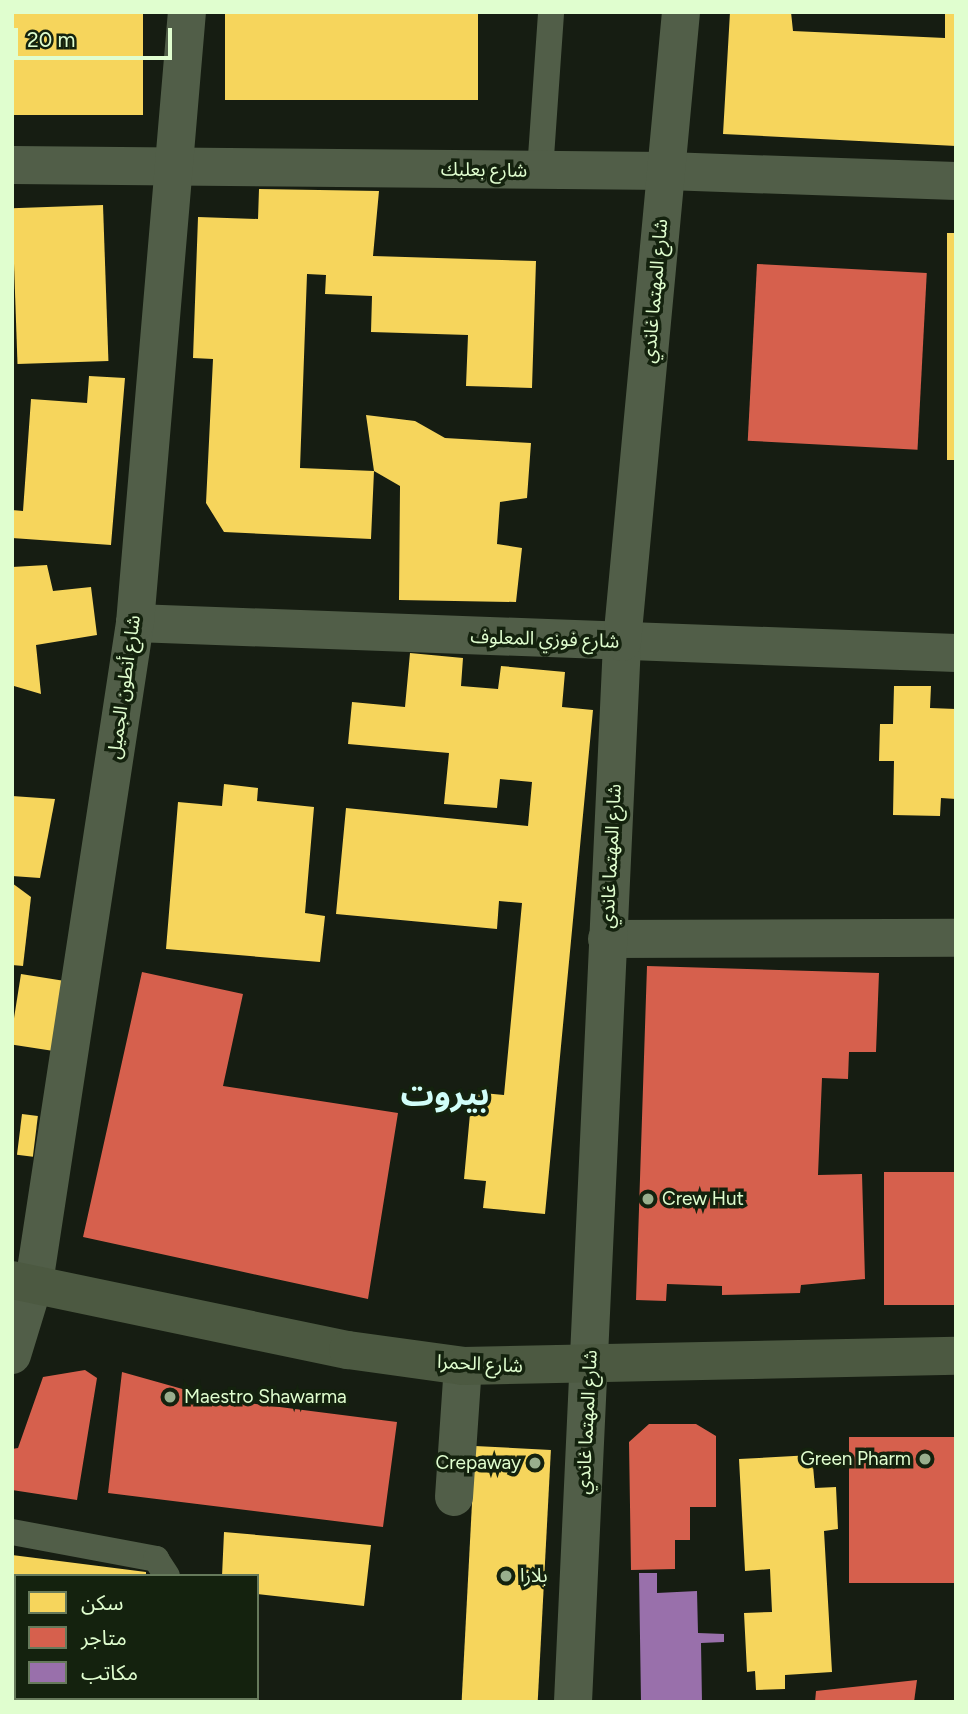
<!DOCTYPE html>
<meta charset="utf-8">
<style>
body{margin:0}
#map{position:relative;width:968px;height:1714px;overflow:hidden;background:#161d12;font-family:Figtree,"Noto Sans Arabic",sans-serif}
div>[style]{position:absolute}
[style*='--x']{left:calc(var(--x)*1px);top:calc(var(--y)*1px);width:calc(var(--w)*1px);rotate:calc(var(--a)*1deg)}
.homes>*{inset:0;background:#f6d55c;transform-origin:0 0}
.shops>*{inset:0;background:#d6604d;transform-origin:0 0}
.offices>*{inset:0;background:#9970ab}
.service>*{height:26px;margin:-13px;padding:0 13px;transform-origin:13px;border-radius:13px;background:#515e48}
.pedestrian>*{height:38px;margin:-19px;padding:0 19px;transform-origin:19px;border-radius:19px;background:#515e48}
.minor>*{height:38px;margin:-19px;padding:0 19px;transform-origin:19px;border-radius:19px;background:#515e48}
.secondary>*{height:38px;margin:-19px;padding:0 19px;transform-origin:19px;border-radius:19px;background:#4c5941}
.dots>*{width:19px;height:19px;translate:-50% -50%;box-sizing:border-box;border:4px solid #14220e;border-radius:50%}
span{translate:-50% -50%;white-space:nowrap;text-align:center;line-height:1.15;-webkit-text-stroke:7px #14220e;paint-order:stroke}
.street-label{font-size:19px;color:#e0fecf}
.poi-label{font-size:19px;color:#e0fecf}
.left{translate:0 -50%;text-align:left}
.right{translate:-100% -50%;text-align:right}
.town-label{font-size:33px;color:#d1fef9;font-weight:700}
.frame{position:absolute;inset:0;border:14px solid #e0fecf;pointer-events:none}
.legend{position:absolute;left:14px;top:1574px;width:245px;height:126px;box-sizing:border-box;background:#14220e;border:2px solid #667a5b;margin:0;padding:9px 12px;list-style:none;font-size:21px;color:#e0fecf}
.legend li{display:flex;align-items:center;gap:14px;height:35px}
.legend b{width:35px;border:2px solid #667a5b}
.scale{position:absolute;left:14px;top:28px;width:158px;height:32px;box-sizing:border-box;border:4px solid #e0fecf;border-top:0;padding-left:9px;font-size:21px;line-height:24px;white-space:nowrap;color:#e0fecf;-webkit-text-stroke:5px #14220e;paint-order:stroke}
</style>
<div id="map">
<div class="homes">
<div style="left:12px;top:12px;width:131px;height:103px"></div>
<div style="left:225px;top:12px;width:253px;height:88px"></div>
<div style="clip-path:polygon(730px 12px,791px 12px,793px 31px,945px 38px,945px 12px,956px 12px,956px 146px,723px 134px)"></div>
<div style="clip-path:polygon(259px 189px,379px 191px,373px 256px,536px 261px,532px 388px,466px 386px,468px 335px,371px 332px,372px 296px,325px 294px,326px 275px,307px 274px,300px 468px,374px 471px,371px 539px,224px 532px,206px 503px,213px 359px,193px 358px,198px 217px,258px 219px)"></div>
<div style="left:103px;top:205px;width:156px;height:91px;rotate:88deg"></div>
<div style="left:947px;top:233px;width:9px;height:227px"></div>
<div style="clip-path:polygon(89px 376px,125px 378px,111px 545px,12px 538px,12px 510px,23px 511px,31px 399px,87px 403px)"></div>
<div style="clip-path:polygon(366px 415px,415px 421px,445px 438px,531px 443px,527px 498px,500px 502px,497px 544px,522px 548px,516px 602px,399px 600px,400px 486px,374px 471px)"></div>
<div style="clip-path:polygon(47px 565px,53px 591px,91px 587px,97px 635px,36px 645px,41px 694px,14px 686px,12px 567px)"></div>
<div style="clip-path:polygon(410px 653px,463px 658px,461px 686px,498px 689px,501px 666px,565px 672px,562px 707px,593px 710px,545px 1214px,483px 1208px,486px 1181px,464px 1179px,472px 1092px,504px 1095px,522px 903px,499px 901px,497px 929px,336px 914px,346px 808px,528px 826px,532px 782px,500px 779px,497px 808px,444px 804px,449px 753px,348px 744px,352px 702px,405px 707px)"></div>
<div style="clip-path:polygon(894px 686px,931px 686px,930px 708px,956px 709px,956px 799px,941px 798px,940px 816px,893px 815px,894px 761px,879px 761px,880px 724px,893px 724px)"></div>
<div style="clip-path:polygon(224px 784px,258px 788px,257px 801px,314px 807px,305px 913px,325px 916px,320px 962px,166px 949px,178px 802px,222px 806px)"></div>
<div style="clip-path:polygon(12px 796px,55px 799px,40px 878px,12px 876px)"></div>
<div style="clip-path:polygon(12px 883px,31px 897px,23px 966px,12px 965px)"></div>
<div style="left:21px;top:974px;width:46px;height:71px;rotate:9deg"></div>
<div style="left:22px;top:1114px;width:16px;height:41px;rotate:7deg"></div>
<div style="left:475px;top:1446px;width:76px;height:256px;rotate:3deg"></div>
<div style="clip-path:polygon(812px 1455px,815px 1488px,836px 1487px,838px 1529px,824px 1531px,832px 1672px,785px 1675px,785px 1689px,756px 1690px,755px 1671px,747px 1672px,744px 1613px,772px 1612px,770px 1569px,745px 1571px,739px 1459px)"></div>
<div style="clip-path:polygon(224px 1532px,371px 1545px,364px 1606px,257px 1594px,257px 1576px,222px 1576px)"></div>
<div style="clip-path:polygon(12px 1555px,146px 1572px,146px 1576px,16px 1576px,12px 1640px)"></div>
<div style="left:227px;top:1698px;width:4px;height:65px;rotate:90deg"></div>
</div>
<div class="shops">
<div style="left:757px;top:264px;width:170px;height:177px;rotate:3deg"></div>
<div style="clip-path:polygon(647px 966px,879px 973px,876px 1052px,849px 1052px,848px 1079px,822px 1078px,818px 1175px,862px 1174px,865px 1279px,801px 1285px,800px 1293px,722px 1295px,722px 1286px,667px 1284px,666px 1301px,636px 1300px)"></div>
<div style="clip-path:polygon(142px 972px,243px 994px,223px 1086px,398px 1113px,368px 1299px,83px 1237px)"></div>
<div style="left:956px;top:1172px;width:133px;height:72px;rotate:90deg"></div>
<div style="clip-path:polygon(85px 1370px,97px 1378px,77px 1500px,12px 1490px,12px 1449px,18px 1448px,43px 1377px)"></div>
<div style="clip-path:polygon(122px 1372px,218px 1399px,397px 1422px,383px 1527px,108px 1493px)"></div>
<div style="clip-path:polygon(649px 1424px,696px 1424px,716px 1436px,716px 1507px,690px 1507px,690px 1540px,675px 1540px,675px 1569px,631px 1570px,629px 1442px)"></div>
<div style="left:956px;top:1437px;width:146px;height:107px;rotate:90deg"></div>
<div style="clip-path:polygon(917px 1680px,914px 1702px,815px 1702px,816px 1691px)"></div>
</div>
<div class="offices">
<div style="clip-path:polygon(639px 1573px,657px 1573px,657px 1593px,697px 1591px,698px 1633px,724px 1634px,724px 1642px,701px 1643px,702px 1702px,641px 1702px)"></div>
</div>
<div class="service">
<div style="--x:540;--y:171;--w:159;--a:-86"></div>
<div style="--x:12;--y:1532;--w:147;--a:10.6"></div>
<div style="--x:156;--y:1559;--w:20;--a:57"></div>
</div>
<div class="pedestrian">
<div style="--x:607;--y:939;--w:349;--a:-0.2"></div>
<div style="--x:454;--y:1497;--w:131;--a:-86.1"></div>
</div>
<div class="minor">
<div style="--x:12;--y:165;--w:655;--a:0.52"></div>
<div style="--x:667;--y:171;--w:289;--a:2"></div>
<div style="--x:135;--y:623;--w:822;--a:2.09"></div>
<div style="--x:12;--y:1355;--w:75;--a:-73"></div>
<div style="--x:34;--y:1283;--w:668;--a:-81.3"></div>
<div style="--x:135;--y:623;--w:613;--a:-85.14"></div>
<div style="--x:573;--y:1702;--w:1061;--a:-87.35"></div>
<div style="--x:622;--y:642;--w:633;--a:-84.65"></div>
</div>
<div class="secondary">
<div style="--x:12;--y:1280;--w:343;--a:11.8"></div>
<div style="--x:348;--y:1350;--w:116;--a:7.9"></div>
<div style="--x:463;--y:1366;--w:493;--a:-1.2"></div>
</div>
<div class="dots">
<div style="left:648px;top:1199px;background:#99af8d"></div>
<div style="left:170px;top:1397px;background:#99af8d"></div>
<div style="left:925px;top:1459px;background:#99af8d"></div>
<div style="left:535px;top:1463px;background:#99af8d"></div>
<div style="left:506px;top:1576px;background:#99af8d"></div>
</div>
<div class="street-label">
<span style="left:484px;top:170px;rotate:1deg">شارع بعلبك</span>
<span style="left:655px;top:291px;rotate:-85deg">شارع المهتما غاندي</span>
<span style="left:545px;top:639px;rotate:2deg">شارع فوزي المعلوف</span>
<span style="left:124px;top:687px;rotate:-82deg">شارع أنطون الجميل</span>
<span style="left:611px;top:856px;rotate:-87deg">شارع المهتما غاندي</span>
<span style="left:480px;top:1364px;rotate:3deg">شارع الحمرا</span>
<span style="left:587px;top:1422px;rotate:-87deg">شارع المهتما غاندي</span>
</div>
<div class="poi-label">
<span class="left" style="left:662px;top:1199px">Crew Hut</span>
<span class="left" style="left:184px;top:1397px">Maestro Shawarma</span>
<span class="right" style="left:911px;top:1459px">Green Pharm</span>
<span class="right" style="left:521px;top:1463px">Crepaway</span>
<span class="left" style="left:520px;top:1576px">بلازا</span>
</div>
<div class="town-label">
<span style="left:445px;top:1094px">بيروت</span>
</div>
<div class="frame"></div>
<ul class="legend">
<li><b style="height:19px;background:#f6d55c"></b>سكن</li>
<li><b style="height:19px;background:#d6604d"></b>متاجر</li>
<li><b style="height:19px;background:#9970ab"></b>مكاتب</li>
</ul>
<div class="scale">20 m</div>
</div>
